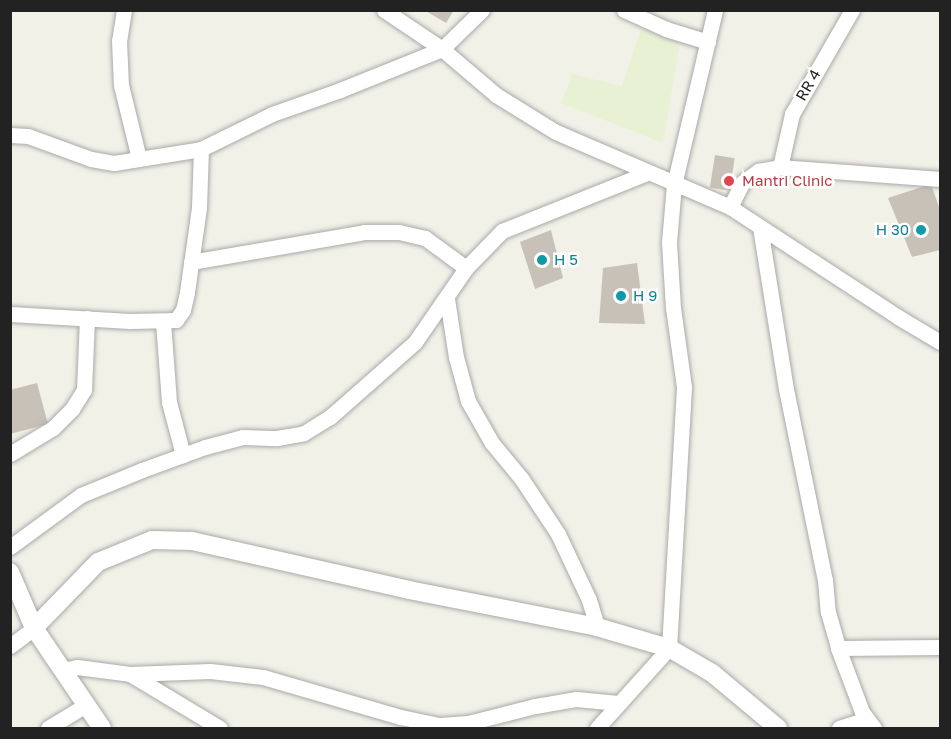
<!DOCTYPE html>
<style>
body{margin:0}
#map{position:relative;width:951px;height:739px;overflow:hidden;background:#f2f1e8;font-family:"Golos Text",sans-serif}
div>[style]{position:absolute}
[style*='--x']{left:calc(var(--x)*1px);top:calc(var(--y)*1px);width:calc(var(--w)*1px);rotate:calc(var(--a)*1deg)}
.farmland>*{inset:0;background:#e9f1d4}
.building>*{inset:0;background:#c8c1b7;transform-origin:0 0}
.roads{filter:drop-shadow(0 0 2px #a9a9a9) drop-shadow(0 0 2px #a9a9a9)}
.minor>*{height:15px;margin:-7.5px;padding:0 7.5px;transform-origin:7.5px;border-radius:7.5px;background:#fff}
.tertiary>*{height:18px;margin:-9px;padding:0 9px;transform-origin:9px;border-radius:9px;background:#fff}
.dots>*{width:16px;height:16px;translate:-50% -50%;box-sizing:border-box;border:3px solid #fff;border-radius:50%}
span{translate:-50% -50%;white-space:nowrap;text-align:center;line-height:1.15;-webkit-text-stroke:5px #fff;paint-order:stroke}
.street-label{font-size:15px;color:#222}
.health-label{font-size:15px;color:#be3a42}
.left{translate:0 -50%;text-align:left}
.culture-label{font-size:15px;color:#0d838f}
.right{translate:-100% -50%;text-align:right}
.frame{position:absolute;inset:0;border:12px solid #222;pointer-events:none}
</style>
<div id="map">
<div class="farmland">
<div style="clip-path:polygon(641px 29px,680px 42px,663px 143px,561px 103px,572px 74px,622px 86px)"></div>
</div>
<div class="building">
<div style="clip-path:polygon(424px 10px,454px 10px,446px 23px)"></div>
<div style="left:715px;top:155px;width:20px;height:33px;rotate:9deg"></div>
<div style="clip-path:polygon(931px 184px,940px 210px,940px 250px,912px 257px,888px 198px)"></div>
<div style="clip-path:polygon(551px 230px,563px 278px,535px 289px,520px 242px)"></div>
<div style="clip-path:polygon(637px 263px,645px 324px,599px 323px,603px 268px)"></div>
<div style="clip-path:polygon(37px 383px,48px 424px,10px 434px,10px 390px)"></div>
</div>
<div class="roads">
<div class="minor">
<div style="--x:124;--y:10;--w:30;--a:99"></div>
<div style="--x:119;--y:40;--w:45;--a:87.5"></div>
<div style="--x:121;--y:85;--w:76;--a:76.3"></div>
<div style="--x:384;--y:10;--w:70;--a:33.9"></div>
<div style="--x:442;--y:49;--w:71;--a:40.4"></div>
<div style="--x:496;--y:95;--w:70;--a:31.7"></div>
<div style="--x:556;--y:132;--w:189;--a:23.3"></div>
<div style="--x:730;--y:207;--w:201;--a:33.2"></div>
<div style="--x:898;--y:317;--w:49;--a:30.8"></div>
<div style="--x:624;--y:10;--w:46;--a:24.3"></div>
<div style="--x:666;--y:29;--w:44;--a:17.2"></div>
<div style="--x:10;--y:135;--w:18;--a:3"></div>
<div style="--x:28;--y:136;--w:67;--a:20.1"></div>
<div style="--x:91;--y:159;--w:23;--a:10"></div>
<div style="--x:114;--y:163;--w:88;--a:-9.1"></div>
<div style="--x:201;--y:149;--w:79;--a:-26.2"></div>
<div style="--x:272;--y:114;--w:72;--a:-19.4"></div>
<div style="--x:340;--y:90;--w:110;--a:-21.9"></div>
<div style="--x:442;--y:49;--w:56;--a:-44.3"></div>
<div style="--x:780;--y:167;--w:54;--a:-77.2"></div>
<div style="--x:792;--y:114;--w:120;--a:-60"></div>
<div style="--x:730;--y:207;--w:28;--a:-63"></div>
<div style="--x:743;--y:182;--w:19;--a:-36"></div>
<div style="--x:758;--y:171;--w:22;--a:-10"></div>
<div style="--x:780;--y:167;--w:160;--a:4.3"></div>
<div style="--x:760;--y:227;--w:164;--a:80.9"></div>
<div style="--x:786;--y:389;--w:195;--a:78.5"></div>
<div style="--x:825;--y:580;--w:32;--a:85"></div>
<div style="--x:828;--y:612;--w:37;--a:74"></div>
<div style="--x:838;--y:648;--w:68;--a:69.4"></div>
<div style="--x:862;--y:712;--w:20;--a:53"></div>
<div style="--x:191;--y:262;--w:176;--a:-9.8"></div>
<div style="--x:364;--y:232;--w:35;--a:0"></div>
<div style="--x:399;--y:232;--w:27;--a:13"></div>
<div style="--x:425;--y:238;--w:51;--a:36.2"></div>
<div style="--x:447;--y:299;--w:59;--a:81.2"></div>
<div style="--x:456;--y:357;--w:46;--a:74.7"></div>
<div style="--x:468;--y:401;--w:48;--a:60.3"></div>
<div style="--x:492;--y:443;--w:45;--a:50.4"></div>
<div style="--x:521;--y:478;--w:67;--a:56.5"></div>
<div style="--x:558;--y:534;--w:73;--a:64.8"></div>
<div style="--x:589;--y:600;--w:28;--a:73"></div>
<div style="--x:10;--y:314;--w:120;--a:3.3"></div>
<div style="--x:130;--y:321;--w:46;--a:-1.2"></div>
<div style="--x:176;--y:320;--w:12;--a:-55"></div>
<div style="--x:183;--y:310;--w:18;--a:-77"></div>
<div style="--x:187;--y:292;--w:85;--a:-81.9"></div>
<div style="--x:199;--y:208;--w:59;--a:-88.1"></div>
<div style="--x:163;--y:322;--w:80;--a:85.7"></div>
<div style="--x:169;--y:402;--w:55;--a:75.2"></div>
<div style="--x:10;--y:454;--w:50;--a:-31.2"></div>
<div style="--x:53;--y:428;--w:27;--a:-45"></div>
<div style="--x:72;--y:409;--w:22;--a:-58"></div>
<div style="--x:84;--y:390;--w:72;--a:-87.6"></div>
<div style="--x:10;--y:547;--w:88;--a:-36.2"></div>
<div style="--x:81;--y:495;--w:66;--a:-22.3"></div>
<div style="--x:142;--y:470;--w:67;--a:-20.1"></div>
<div style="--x:205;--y:447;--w:39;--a:-15"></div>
<div style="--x:243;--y:437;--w:34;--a:2"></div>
<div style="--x:277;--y:438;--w:27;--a:-10"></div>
<div style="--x:304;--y:433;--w:31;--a:-32"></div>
<div style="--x:330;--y:417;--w:113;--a:-41.4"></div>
<div style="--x:415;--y:342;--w:90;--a:-55.4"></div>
<div style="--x:466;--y:268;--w:52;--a:-45.8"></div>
<div style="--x:502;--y:231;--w:156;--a:-21.8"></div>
<div style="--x:10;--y:646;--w:30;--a:-37"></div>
<div style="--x:838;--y:648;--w:102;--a:-0.6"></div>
<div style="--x:62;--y:670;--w:15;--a:-11"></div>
<div style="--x:77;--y:667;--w:53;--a:7.5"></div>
<div style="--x:130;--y:674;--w:105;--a:31"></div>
<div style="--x:130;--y:674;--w:80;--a:-2.1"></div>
<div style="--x:210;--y:671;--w:53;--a:6.5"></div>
<div style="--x:263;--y:677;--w:144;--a:16.2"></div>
<div style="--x:401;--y:717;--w:40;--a:12"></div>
<div style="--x:440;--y:725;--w:28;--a:-4"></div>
<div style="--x:468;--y:723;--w:69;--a:-14.2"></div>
<div style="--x:535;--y:706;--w:42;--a:-9.7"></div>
<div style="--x:576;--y:699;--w:42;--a:5.4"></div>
<div style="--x:48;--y:728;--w:44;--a:-31.2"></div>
<div style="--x:597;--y:728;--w:108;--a:-48"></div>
<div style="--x:669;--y:648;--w:261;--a:-86.7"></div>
<div style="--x:684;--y:387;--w:80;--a:-97.9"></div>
<div style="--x:673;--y:308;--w:66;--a:-93.5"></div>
<div style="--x:669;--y:242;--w:57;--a:-85"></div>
<div style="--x:674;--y:185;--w:180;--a:-76.8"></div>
<div style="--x:839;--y:728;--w:29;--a:-18"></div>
</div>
<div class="tertiary">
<div style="--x:10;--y:572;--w:61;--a:66.8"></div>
<div style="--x:34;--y:628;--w:121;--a:55.8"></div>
<div style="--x:34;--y:628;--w:92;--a:-45.9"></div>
<div style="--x:98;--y:562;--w:58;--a:-22.2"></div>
<div style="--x:152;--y:540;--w:40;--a:1.4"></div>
<div style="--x:192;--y:541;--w:222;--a:12.7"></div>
<div style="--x:409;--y:590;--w:192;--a:11.1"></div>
<div style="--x:597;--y:627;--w:75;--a:16.3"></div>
<div style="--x:669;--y:648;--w:50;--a:30.2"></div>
<div style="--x:712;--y:673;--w:86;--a:39.8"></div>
</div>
</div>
<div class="dots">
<div style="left:729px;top:181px;background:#e0444e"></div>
<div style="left:921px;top:230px;background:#0f9aa8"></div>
<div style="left:542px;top:260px;background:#0f9aa8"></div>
<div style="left:621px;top:296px;background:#0f9aa8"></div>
</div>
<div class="street-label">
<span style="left:808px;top:85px;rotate:-60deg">RR 4</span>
</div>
<div class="health-label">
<span class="left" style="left:742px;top:181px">Mantri Clinic</span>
</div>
<div class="culture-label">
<span class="right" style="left:909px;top:230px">H 30</span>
<span class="left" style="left:554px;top:260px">H 5</span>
<span class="left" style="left:633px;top:296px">H 9</span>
</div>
<div class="frame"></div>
</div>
